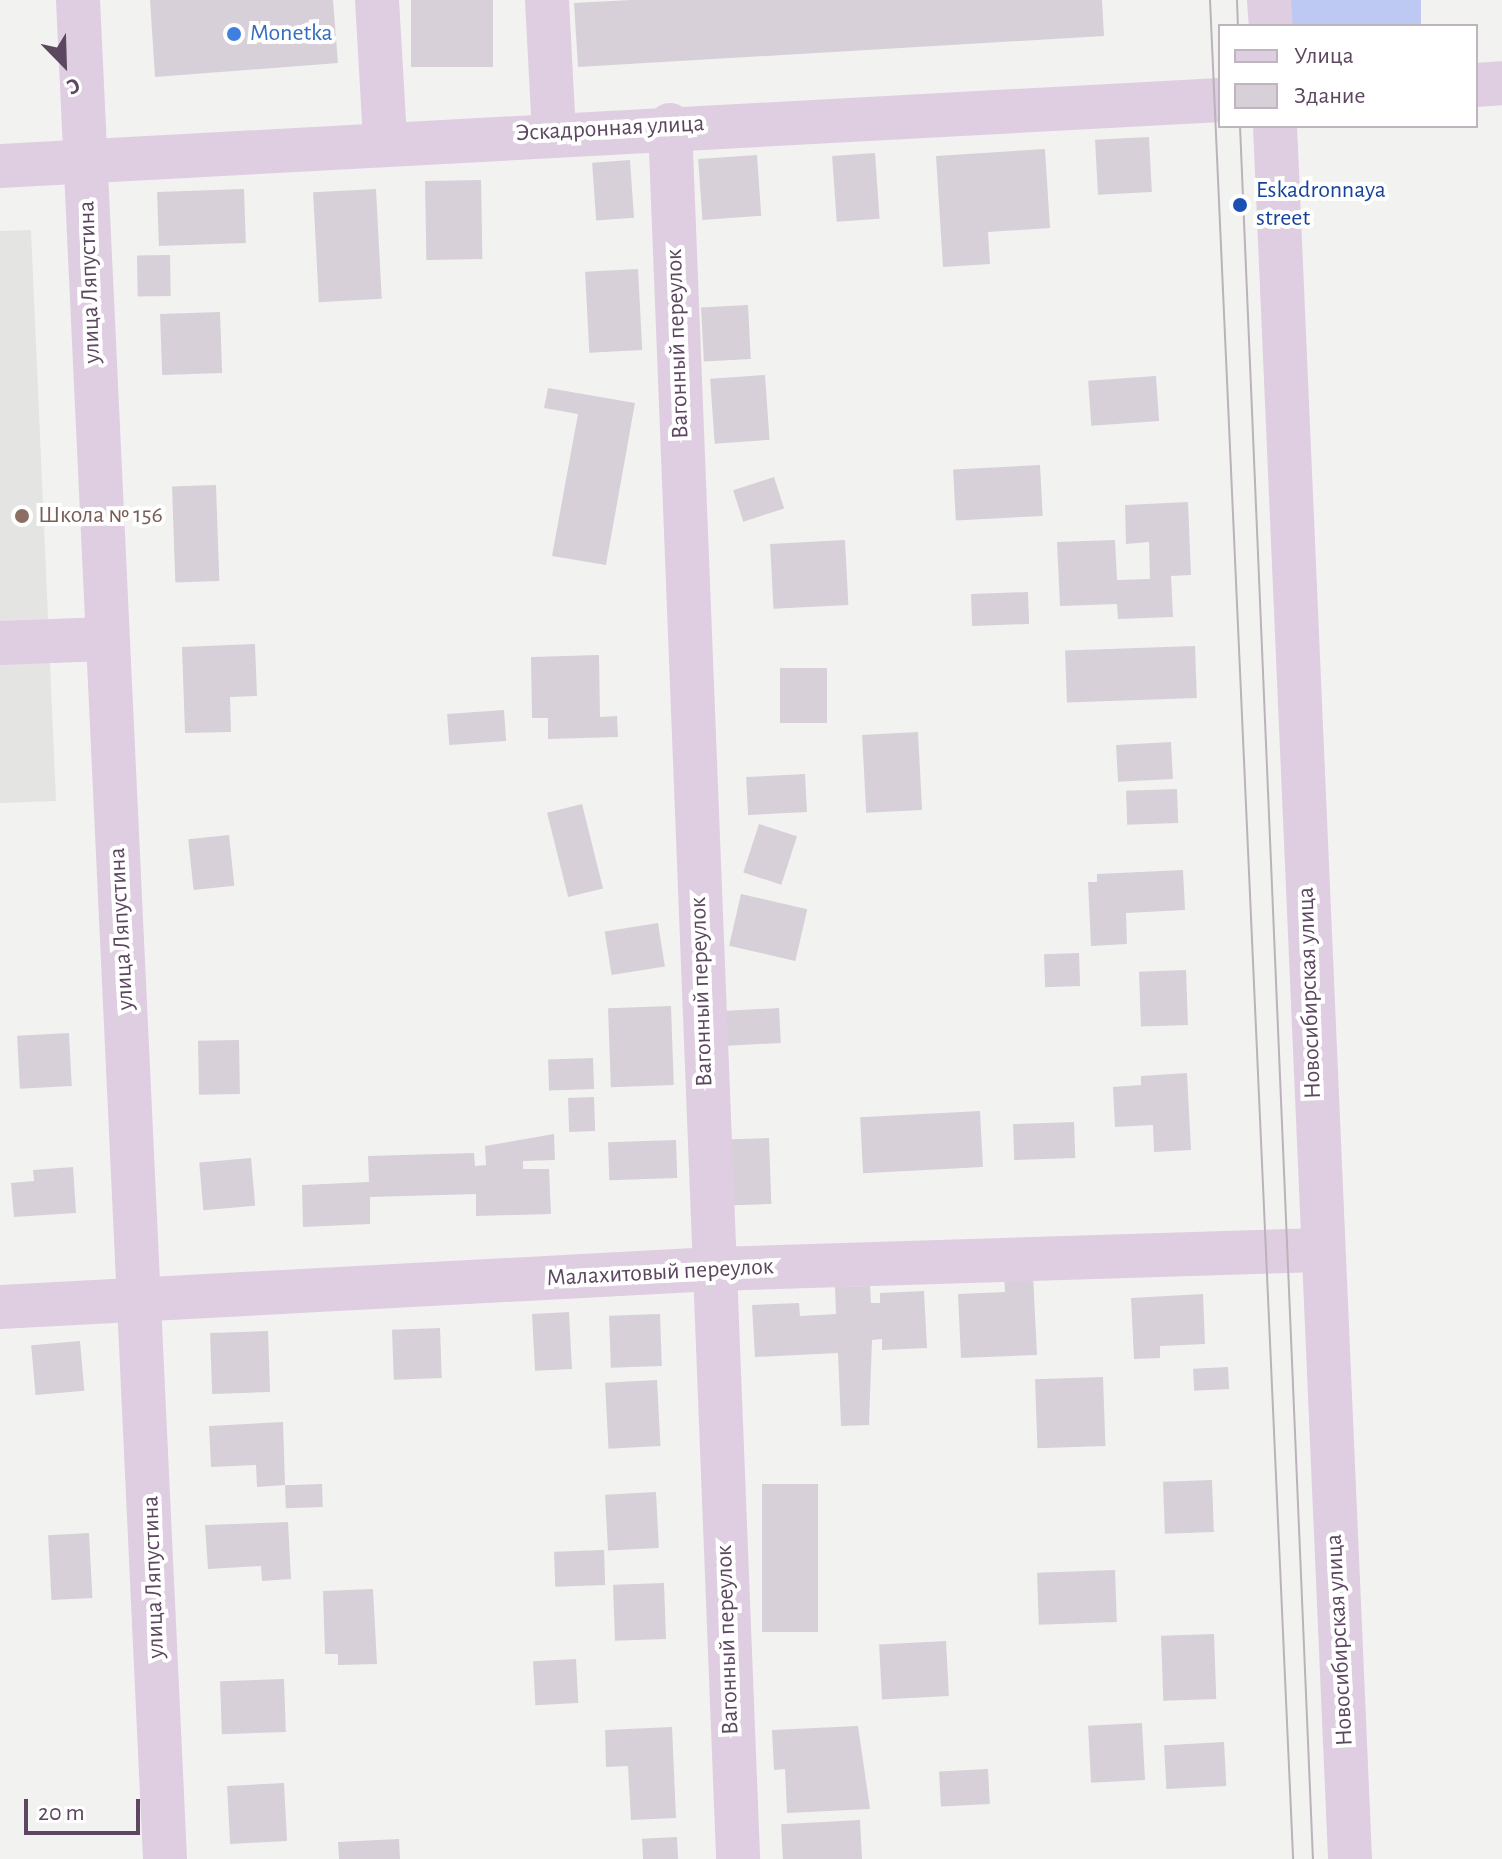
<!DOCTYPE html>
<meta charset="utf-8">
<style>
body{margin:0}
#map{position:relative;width:1502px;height:1859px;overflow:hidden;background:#f2f3f0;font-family:"Alegreya Sans",sans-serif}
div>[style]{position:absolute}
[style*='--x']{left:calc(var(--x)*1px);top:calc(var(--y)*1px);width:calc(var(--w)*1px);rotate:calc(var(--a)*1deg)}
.education>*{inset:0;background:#e4e4e2}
.green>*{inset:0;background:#bdc8f3;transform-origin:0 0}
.building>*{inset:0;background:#d7d0d8;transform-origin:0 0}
.minor>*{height:44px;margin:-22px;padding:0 22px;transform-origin:22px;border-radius:22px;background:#dfcee1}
.tram>*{height:2px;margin:-1px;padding:0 1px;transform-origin:1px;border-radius:1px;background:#bbb2bb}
.dots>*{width:22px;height:22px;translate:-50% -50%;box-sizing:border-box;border:4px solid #fff;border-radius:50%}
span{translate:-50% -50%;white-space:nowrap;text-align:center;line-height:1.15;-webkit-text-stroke:8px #fff;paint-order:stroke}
.shop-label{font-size:24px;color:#366cbe}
.left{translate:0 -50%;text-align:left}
.street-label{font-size:24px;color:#5d4760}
.transit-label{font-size:24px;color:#164399}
.education-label{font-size:24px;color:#785e54}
.legend{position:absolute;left:1218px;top:24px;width:260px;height:104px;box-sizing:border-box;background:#fff;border:2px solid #beb5bf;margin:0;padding:10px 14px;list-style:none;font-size:24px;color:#5d4760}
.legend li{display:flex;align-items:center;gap:16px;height:40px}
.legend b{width:40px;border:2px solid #beb5bf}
.north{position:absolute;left:24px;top:24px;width:80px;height:80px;-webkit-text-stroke:6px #fff;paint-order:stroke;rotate:157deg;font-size:22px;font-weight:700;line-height:32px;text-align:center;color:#5d4760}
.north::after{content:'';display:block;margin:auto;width:28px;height:36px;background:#5d4760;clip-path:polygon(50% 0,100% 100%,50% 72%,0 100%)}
.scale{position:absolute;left:24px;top:1799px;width:116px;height:36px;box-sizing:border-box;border:4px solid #5d4760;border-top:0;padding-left:10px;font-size:24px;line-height:28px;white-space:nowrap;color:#5d4760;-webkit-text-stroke:6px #fff;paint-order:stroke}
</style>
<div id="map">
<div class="education">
<div style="clip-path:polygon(31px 230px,56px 801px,0 803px,0 231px)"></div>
</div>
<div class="green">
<div style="left:1290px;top:0;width:131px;height:26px"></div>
</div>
<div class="building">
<div style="clip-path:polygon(150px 0,333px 0,338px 63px,155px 77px)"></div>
<div style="left:411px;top:0;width:82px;height:67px"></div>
<div style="clip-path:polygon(631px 0,1102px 0,1104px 36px,578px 67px,574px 3px)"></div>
<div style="left:1149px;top:137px;width:55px;height:54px;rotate:87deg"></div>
<div style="clip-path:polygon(1045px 149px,1050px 228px,988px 232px,990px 264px,943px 267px,936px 156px)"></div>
<div style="left:875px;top:153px;width:66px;height:43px;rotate:86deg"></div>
<div style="left:757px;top:155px;width:61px;height:59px;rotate:86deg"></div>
<div style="left:630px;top:160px;width:58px;height:38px;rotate:86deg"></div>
<div style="left:481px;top:180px;width:79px;height:56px;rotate:89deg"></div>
<div style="left:244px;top:189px;width:54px;height:87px;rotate:88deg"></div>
<div style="left:376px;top:189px;width:110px;height:63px;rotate:87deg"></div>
<div style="left:170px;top:255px;width:41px;height:33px;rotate:89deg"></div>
<div style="left:638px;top:269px;width:81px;height:53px;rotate:87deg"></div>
<div style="left:748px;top:305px;width:54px;height:47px;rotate:87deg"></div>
<div style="left:220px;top:312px;width:61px;height:60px;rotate:88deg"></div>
<div style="left:765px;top:375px;width:65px;height:55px;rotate:86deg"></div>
<div style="left:1156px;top:376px;width:45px;height:68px;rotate:86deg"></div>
<div style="clip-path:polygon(548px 388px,635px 403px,606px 565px,552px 556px,578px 414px,544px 408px)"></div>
<div style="left:1040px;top:465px;width:51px;height:87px;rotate:87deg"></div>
<div style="left:774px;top:477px;width:33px;height:43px;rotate:72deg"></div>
<div style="left:216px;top:485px;width:96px;height:44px;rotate:88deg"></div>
<div style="clip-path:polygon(1188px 502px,1191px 575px,1171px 576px,1173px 617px,1118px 619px,1117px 604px,1060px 606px,1057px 542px,1115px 540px,1117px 580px,1150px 579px,1149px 542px,1126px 544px,1125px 505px)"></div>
<div style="left:845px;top:540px;width:65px;height:75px;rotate:87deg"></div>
<div style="left:1028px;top:592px;width:32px;height:57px;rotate:88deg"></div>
<div style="clip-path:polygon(255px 644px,257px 696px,230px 697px,231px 732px,185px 733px,182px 647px)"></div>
<div style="left:1195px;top:646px;width:52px;height:130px;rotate:88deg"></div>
<div style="clip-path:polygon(599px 655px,600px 717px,617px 716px,618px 737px,548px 739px,548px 718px,532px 718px,531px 657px)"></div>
<div style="left:780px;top:668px;width:47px;height:55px"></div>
<div style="left:504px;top:710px;width:31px;height:57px;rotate:86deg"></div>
<div style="left:918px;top:732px;width:78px;height:56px;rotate:87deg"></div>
<div style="left:1171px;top:742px;width:37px;height:55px;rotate:87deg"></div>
<div style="left:805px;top:774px;width:38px;height:59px;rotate:87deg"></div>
<div style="left:1177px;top:789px;width:34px;height:51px;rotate:88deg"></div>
<div style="left:582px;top:804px;width:87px;height:36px;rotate:76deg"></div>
<div style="left:759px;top:824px;width:40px;height:51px;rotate:18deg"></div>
<div style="left:229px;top:835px;width:51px;height:41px;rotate:84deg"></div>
<div style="clip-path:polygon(1183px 870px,1185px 910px,1126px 913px,1127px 944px,1091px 946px,1088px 882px,1097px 882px,1097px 874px)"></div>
<div style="left:741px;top:894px;width:68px;height:53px;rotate:13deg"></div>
<div style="left:658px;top:923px;width:44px;height:54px;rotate:81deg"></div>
<div style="left:1079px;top:953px;width:33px;height:35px;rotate:88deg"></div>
<div style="left:1186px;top:970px;width:55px;height:47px;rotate:88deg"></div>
<div style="left:671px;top:1006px;width:79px;height:63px;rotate:88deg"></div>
<div style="left:779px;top:1008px;width:35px;height:57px;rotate:87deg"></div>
<div style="left:69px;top:1033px;width:53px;height:52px;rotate:87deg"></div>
<div style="left:239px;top:1040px;width:54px;height:41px;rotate:89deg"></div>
<div style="left:593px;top:1058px;width:31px;height:45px;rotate:88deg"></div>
<div style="clip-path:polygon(1187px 1073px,1191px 1150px,1154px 1152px,1153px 1125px,1115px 1127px,1113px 1087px,1141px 1085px,1141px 1076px)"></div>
<div style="left:594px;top:1097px;width:34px;height:26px;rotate:88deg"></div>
<div style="left:980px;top:1111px;width:56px;height:120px;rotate:87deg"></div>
<div style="left:1074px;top:1122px;width:36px;height:61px;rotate:88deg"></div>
<div style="clip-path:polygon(554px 1134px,555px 1160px,523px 1161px,523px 1169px,549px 1169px,551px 1214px,476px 1216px,476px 1194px,370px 1197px,370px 1224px,303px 1227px,302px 1185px,369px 1182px,368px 1156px,474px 1153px,475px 1166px,486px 1165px,485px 1146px)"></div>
<div style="left:769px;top:1138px;width:66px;height:43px;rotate:88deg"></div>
<div style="left:676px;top:1140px;width:38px;height:68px;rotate:88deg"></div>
<div style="left:251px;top:1158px;width:48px;height:52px;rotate:85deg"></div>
<div style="clip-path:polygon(73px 1167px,76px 1213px,14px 1217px,11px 1183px,34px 1181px,33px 1170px)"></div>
<div style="clip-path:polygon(1033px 1275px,1037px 1355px,961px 1358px,958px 1294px,1005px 1292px,1004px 1276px)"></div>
<div style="clip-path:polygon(870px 1286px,871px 1303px,880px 1303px,880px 1293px,924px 1291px,927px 1348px,882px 1350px,882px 1339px,872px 1340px,869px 1425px,841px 1426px,838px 1353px,755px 1357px,752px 1305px,799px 1303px,800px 1316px,836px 1314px,835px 1287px)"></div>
<div style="clip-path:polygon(1203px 1294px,1205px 1344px,1160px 1346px,1160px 1358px,1134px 1359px,1131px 1298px)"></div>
<div style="left:569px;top:1312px;width:57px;height:37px;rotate:87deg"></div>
<div style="left:660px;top:1314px;width:52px;height:51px;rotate:88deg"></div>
<div style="left:440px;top:1328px;width:50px;height:48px;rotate:88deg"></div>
<div style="left:268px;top:1331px;width:61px;height:58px;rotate:88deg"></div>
<div style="left:80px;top:1341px;width:50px;height:49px;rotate:85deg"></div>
<div style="left:1228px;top:1367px;width:22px;height:35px;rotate:87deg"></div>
<div style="left:1103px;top:1377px;width:69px;height:68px;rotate:88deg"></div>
<div style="left:657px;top:1380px;width:66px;height:52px;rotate:87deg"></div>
<div style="clip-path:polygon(283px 1422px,285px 1485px,257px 1487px,256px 1465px,211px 1467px,209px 1426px)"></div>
<div style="left:1212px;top:1480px;width:52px;height:49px;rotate:88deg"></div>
<div style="left:322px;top:1484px;width:23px;height:37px;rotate:88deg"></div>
<div style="left:818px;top:1484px;width:148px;height:56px;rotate:90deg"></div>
<div style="left:656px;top:1492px;width:56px;height:51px;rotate:87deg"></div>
<div style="clip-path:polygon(288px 1522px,291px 1579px,262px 1581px,261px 1566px,208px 1569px,205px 1525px)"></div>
<div style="left:89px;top:1533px;width:65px;height:41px;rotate:87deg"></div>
<div style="left:604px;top:1550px;width:35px;height:50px;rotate:88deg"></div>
<div style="left:1115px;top:1570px;width:52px;height:78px;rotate:88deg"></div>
<div style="left:664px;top:1583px;width:56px;height:51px;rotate:88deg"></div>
<div style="clip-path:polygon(373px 1589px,377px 1664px,338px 1665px,338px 1654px,325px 1654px,323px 1591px)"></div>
<div style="left:1214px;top:1634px;width:65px;height:53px;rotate:88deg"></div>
<div style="left:946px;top:1641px;width:55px;height:67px;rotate:87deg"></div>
<div style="left:576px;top:1659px;width:44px;height:43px;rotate:87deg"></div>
<div style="left:284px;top:1679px;width:53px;height:64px;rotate:88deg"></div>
<div style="left:1142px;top:1723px;width:57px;height:54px;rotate:87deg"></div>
<div style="clip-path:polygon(858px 1726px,870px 1809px,787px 1813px,785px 1769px,774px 1770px,772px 1730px)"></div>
<div style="clip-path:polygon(672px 1727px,676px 1818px,631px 1820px,628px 1766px,606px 1767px,605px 1730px)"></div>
<div style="left:1224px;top:1742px;width:44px;height:60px;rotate:87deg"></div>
<div style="left:988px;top:1769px;width:35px;height:49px;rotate:87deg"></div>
<div style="left:284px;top:1783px;width:58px;height:57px;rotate:87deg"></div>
<div style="left:860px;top:1820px;width:39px;height:79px;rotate:87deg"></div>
<div style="left:677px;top:1837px;width:22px;height:35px;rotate:87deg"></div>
<div style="clip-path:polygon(399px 1839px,400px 1859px,339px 1859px,338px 1842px)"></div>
</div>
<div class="minor">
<div style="--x:78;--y:0;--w:1861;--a:87.32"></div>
<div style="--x:377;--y:0;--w:140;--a:86.7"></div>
<div style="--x:547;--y:0;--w:132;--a:87"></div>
<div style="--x:1269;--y:0;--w:26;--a:86"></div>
<div style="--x:1476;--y:85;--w:26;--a:-4"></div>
<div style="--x:670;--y:125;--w:1735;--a:87.75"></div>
<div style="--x:1275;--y:126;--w:1735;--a:87.52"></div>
<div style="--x:0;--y:166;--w:1222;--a:-3.1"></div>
<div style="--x:0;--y:643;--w:105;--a:-2.2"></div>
<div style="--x:0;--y:1307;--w:714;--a:-3.05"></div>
<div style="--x:713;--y:1269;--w:608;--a:-1.79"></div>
</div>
<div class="tram">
<div style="--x:1210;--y:0;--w:1861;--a:87.44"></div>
<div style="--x:1237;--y:0;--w:26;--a:88"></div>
<div style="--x:1240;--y:126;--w:1735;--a:87.59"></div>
</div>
<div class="dots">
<div style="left:234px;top:34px;background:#3f7fe0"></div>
<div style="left:1240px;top:205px;background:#1a4fb4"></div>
<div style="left:22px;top:516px;background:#8d6e63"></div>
</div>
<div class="shop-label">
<span class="left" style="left:250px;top:34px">Monetka</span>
</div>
<div class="street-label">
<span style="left:610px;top:129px;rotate:-3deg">Эскадронная улица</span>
<span style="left:90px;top:282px;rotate:-92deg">улица Ляпустина</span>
<span style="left:678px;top:344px;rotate:-92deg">Вагонный переулок</span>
<span style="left:122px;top:929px;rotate:-93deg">улица Ляпустина</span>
<span style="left:702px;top:992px;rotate:-92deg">Вагонный переулок</span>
<span style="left:1310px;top:993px;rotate:-92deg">Новосибирская улица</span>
<span style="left:660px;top:1273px;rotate:-3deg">Малахитовый переулок</span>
<span style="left:154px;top:1577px;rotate:-92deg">улица Ляпустина</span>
<span style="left:728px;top:1640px;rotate:-92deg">Вагонный переулок</span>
<span style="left:1340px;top:1640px;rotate:-93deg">Новосибирская улица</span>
</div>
<div class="transit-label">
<span class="left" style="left:1256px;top:205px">Eskadronnaya<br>street</span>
</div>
<div class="education-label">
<span class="left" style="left:38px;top:516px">Школа № 156</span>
</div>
<ul class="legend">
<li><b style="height:10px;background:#dfcee1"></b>Улица</li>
<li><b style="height:22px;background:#d7d0d8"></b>Здание</li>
</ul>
<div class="north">С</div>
<div class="scale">20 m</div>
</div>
